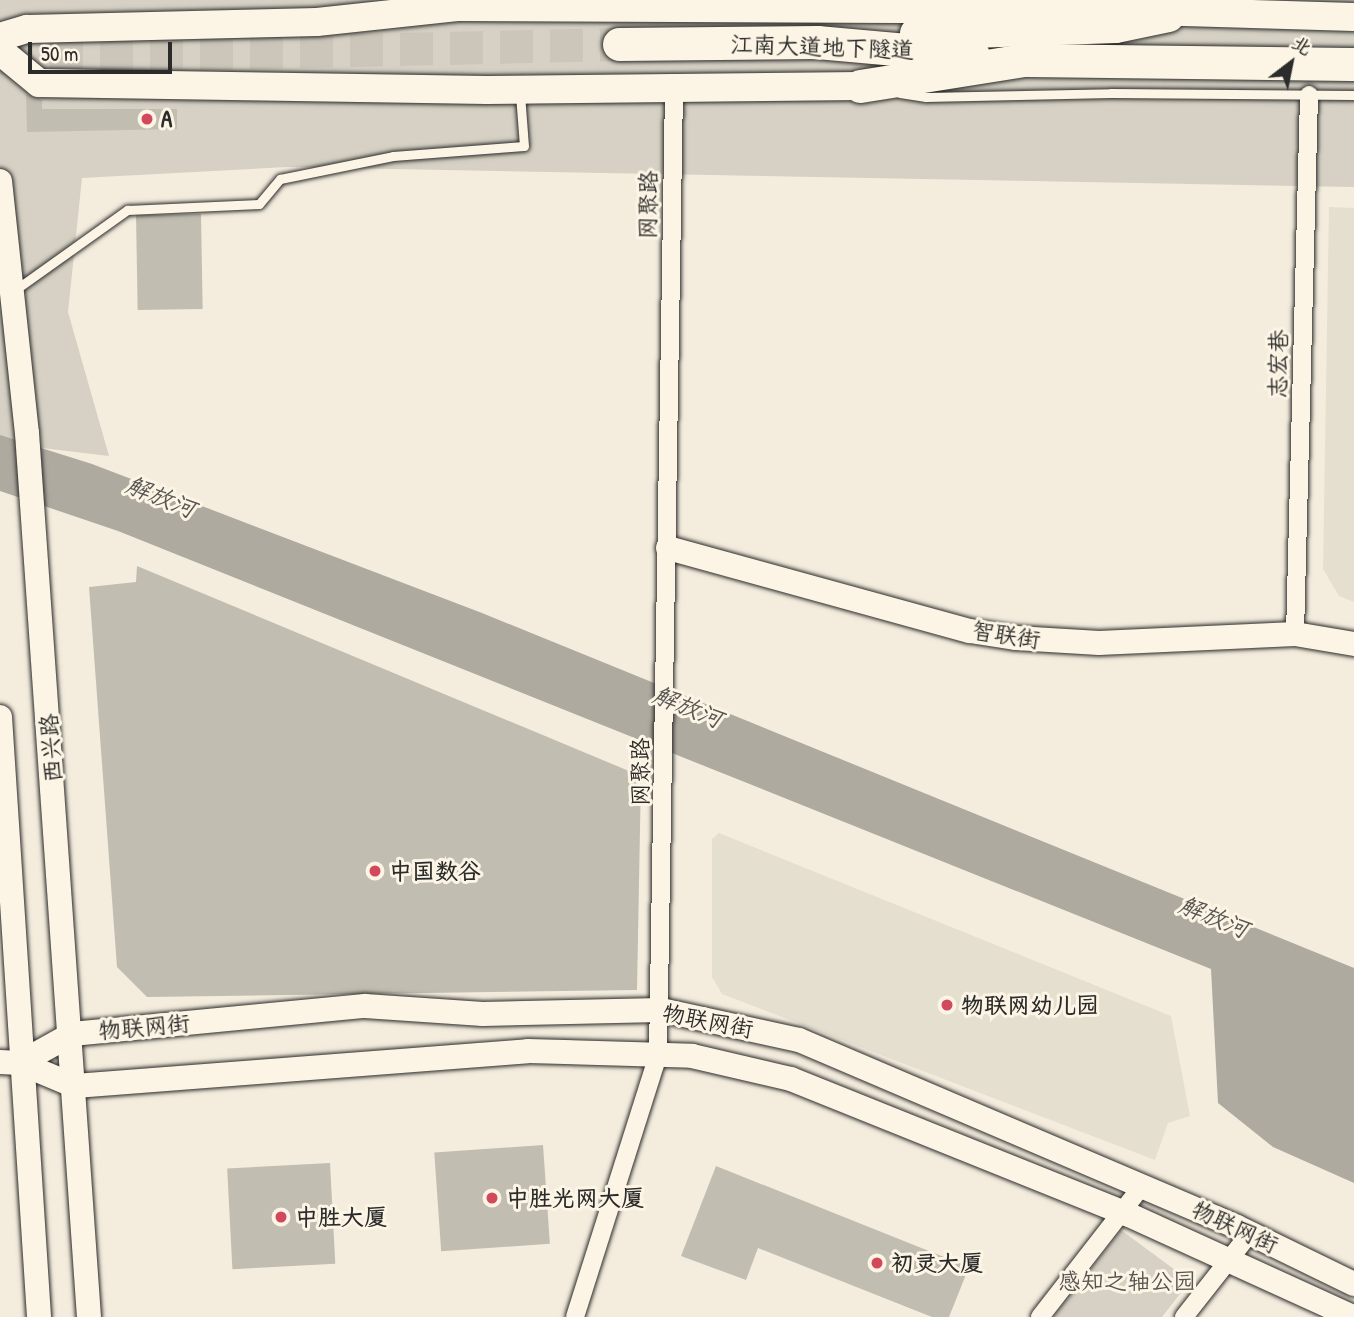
<!DOCTYPE html>
<meta charset="utf-8">
<style>
body{margin:0}
#map{position:relative;width:1354px;height:1317px;overflow:hidden;background:#f4edde;font-family:"Patrick Hand","LXGW WenKai TC",sans-serif}
div>[style]{position:absolute}
[style*='--x']{left:calc(var(--x)*1px);top:calc(var(--y)*1px);width:calc(var(--w)*1px);rotate:calc(var(--a)*1deg)}
.built>*{inset:0;background:#e5dfd0}
.green>*{inset:0;background:#d6d1c4}
.water>*{inset:0;background:#afaaa0}
.building>*{inset:0;background:#c2bdb1;transform-origin:0 0}
.highway-tunnel>*{height:33px;margin-top:-16.5px;transform-origin:0;background:repeating-linear-gradient(90deg,#ccc6ba 0 33px,transparent 0 50px)}
.roads{filter:drop-shadow(0 0 2px #2b2b2b) drop-shadow(0 0 2px #2b2b2b)}
.lane>*{height:9px;margin:-4.5px;padding:0 4.5px;transform-origin:4.5px;border-radius:4.5px;background:#fcf5e5}
.street>*{height:18px;margin:-9px;padding:0 9px;transform-origin:9px;border-radius:9px;background:#fcf5e5}
.secondary>*{height:24px;margin:-12px;padding:0 12px;transform-origin:12px;border-radius:12px;background:#fcf5e5}
.primary>*{height:28px;margin:-14px;padding:0 14px;transform-origin:14px;border-radius:14px;background:#fcf5e5}
.highway>*{height:33px;margin:-16.5px;padding:0 16.5px;transform-origin:16.5px;border-radius:16.5px;background:#fcf5e5}
.dots>*{width:19px;height:19px;translate:-50% -50%;box-sizing:border-box;border:4px solid #fcf5e5;border-radius:50%}
span{translate:-50% -50%;white-space:nowrap;text-align:center;line-height:1.15;-webkit-text-stroke:6px #fcf5e5;paint-order:stroke}
.street-label{font-size:23px;color:#2b2b2b}
.poi-label{font-size:23px;color:#2b2b2b;font-weight:700}
.left{translate:0 -50%;text-align:left}
.park-label{font-size:23px;color:#565451}
.water-label{font-size:24px;color:#595754;font-style:italic}
.north{position:absolute;left:1256px;top:28px;width:70px;height:70px;-webkit-text-stroke:5px #fcf5e5;paint-order:stroke;rotate:32deg;font-size:19px;font-weight:700;line-height:28px;text-align:center;color:#2b2b2b}
.north::after{content:'';display:block;margin:auto;width:24px;height:32px;background:#2b2b2b;clip-path:polygon(50% 0,100% 100%,50% 72%,0 100%)}
.scale{position:absolute;left:28px;top:42px;width:144px;height:32px;box-sizing:border-box;border:4px solid #2b2b2b;border-top:0;padding-left:9px;font-size:21px;line-height:24px;white-space:nowrap;color:#2b2b2b;-webkit-text-stroke:5px #fcf5e5;paint-order:stroke}
</style>
<div id="map">
<div class="built">
<div style="clip-path:polygon(1329px 207px,1354px 208px,1354px 602px,1339px 596px,1323px 569px)"></div>
<div style="clip-path:polygon(719px 833px,1171px 1016px,1190px 1116px,1168px 1123px,1155px 1160px,722px 994px,712px 977px,712px 839px)"></div>
</div>
<div class="green">
<div style="clip-path:polygon(0 0,1354px 0,1354px 187px,287px 167px,82px 178px,68px 312px,109px 456px,0 443px)"></div>
<div style="clip-path:polygon(1121px 1230px,1190px 1281px,1162px 1317px,1053px 1317px)"></div>
</div>
<div class="water">
<div style="clip-path:polygon(0 435px,92px 464px,482px 613px,1354px 968px,1354px 1183px,1273px 1147px,1218px 1103px,1211px 969px,118px 531px,0 491px)"></div>
</div>
<div class="building">
<div style="clip-path:polygon(26px 94px,42px 100px,42px 109px,177px 109px,177px 129px,27px 132px)"></div>
<div style="left:201px;top:214px;width:95px;height:65px;rotate:89deg"></div>
<div style="clip-path:polygon(137px 566px,641px 776px,637px 990px,147px 997px,117px 967px,89px 587px,136px 582px)"></div>
<div style="left:543px;top:1145px;width:99px;height:109px;rotate:86deg"></div>
<div style="left:330px;top:1163px;width:101px;height:103px;rotate:87deg"></div>
<div style="clip-path:polygon(716px 1166px,969px 1267px,949px 1317px,932px 1317px,758px 1248px,746px 1280px,681px 1256px)"></div>
</div>
<div class="highway-tunnel">
<div style="--x:0;--y:58;--w:619;--a:-1.3"></div>
</div>
<div class="roads">
<div class="lane">
<div style="--x:900;--y:93;--w:26;--a:9"></div>
<div style="--x:926;--y:97;--w:185;--a:-1.2"></div>
<div style="--x:1111;--y:93;--w:243;--a:0.5"></div>
<div style="--x:15;--y:290;--w:138;--a:-35.5"></div>
<div style="--x:127;--y:210;--w:132;--a:-2.6"></div>
<div style="--x:259;--y:204;--w:33;--a:-50"></div>
<div style="--x:280;--y:179;--w:115;--a:-11.5"></div>
<div style="--x:393;--y:156;--w:131;--a:-4.4"></div>
<div style="--x:524;--y:146;--w:52;--a:-94.4"></div>
</div>
<div class="street">
<div style="--x:1295;--y:634;--w:539;--a:-88.51"></div>
<div style="--x:575;--y:1317;--w:275;--a:-72.4"></div>
<div style="--x:658;--y:1055;--w:967;--a:-89.05"></div>
<div style="--x:1040;--y:1317;--w:166;--a:-52.1"></div>
<div style="--x:1184;--y:1317;--w:107;--a:-51.8"></div>
</div>
<div class="secondary">
<div style="--x:0;--y:181;--w:253;--a:83.9"></div>
<div style="--x:27;--y:433;--w:886;--a:85.99"></div>
<div style="--x:668;--y:548;--w:313;--a:15.4"></div>
<div style="--x:970;--y:631;--w:47;--a:8.7"></div>
<div style="--x:1016;--y:638;--w:83;--a:3.4"></div>
<div style="--x:1099;--y:643;--w:196;--a:-2.6"></div>
<div style="--x:1295;--y:634;--w:60;--a:9.6"></div>
<div style="--x:0;--y:717;--w:601;--a:86.28"></div>
<div style="--x:0;--y:1062;--w:20;--a:3"></div>
<div style="--x:20;--y:1063;--w:60;--a:22.7"></div>
<div style="--x:75;--y:1086;--w:454;--a:-4.4"></div>
<div style="--x:528;--y:1051;--w:164;--a:1.7"></div>
<div style="--x:692;--y:1056;--w:102;--a:13.1"></div>
<div style="--x:791;--y:1079;--w:362;--a:21.9"></div>
<div style="--x:1127;--y:1214;--w:248;--a:24.5"></div>
<div style="--x:20;--y:1063;--w:60;--a:-29.1"></div>
<div style="--x:72;--y:1034;--w:294;--a:-5.5"></div>
<div style="--x:365;--y:1006;--w:118;--a:3.9"></div>
<div style="--x:483;--y:1014;--w:178;--a:-1.3"></div>
<div style="--x:661;--y:1010;--w:141;--a:12.3"></div>
<div style="--x:799;--y:1040;--w:476;--a:23.1"></div>
<div style="--x:1237;--y:1227;--w:130;--a:26"></div>
</div>
<div class="primary">
<div style="--x:0;--y:37;--w:28;--a:-17"></div>
<div style="--x:27;--y:29;--w:290;--a:-1.4"></div>
<div style="--x:317;--y:22;--w:141;--a:-6.1"></div>
<div style="--x:457;--y:7;--w:659;--a:0.26"></div>
<div style="--x:1116;--y:10;--w:238;--a:1.7"></div>
<div style="--x:0;--y:51;--w:50;--a:39.4"></div>
<div style="--x:39;--y:83;--w:448;--a:0.9"></div>
<div style="--x:487;--y:90;--w:373;--a:-0.6"></div>
</div>
<div class="highway">
<div style="--x:916;--y:33;--w:199;--a:-2"></div>
<div style="--x:1115;--y:26;--w:54;--a:-11.7"></div>
<div style="--x:619;--y:44;--w:198;--a:-0.6"></div>
<div style="--x:817;--y:42;--w:157;--a:5.1"></div>
<div style="--x:860;--y:86;--w:166;--a:-9"></div>
<div style="--x:1024;--y:60;--w:330;--a:0.7"></div>
</div>
</div>
<div class="dots">
<div style="left:147px;top:119px;background:#d1495b"></div>
<div style="left:375px;top:871px;background:#d1495b"></div>
<div style="left:947px;top:1005px;background:#d1495b"></div>
<div style="left:492px;top:1198px;background:#d1495b"></div>
<div style="left:281px;top:1217px;background:#d1495b"></div>
<div style="left:877px;top:1263px;background:#d1495b"></div>
</div>
<div class="street-label">
<span style="left:822px;top:47px;rotate:2deg">江南大道地下隧道</span>
<span style="left:648px;top:205px;rotate:-89deg">网聚路</span>
<span style="left:1278px;top:364px;rotate:-89deg">志宏巷</span>
<span style="left:1006px;top:635px;rotate:9deg">智联街</span>
<span style="left:51px;top:748px;rotate:-94deg">西兴路</span>
<span style="left:640px;top:772px;rotate:-90deg">网聚路</span>
<span style="left:708px;top:1021px;rotate:11deg">物联网街</span>
<span style="left:144px;top:1027px;rotate:-5deg">物联网街</span>
<span style="left:1235px;top:1227px;rotate:25deg">物联网街</span>
</div>
<div class="poi-label">
<span class="left" style="left:161px;top:119px">A</span>
<span class="left" style="left:389px;top:871px">中国数谷</span>
<span class="left" style="left:961px;top:1005px">物联网幼儿园</span>
<span class="left" style="left:506px;top:1198px">中胜光网大厦</span>
<span class="left" style="left:295px;top:1217px">中胜大厦</span>
<span class="left" style="left:891px;top:1263px">初灵大厦</span>
</div>
<div class="park-label">
<span style="left:1127px;top:1281px">感知之轴公园</span>
</div>
<div class="water-label">
<span style="left:161px;top:497px;rotate:22deg">解放河</span>
<span style="left:688px;top:707px;rotate:22deg">解放河</span>
<span style="left:1214px;top:917px;rotate:22deg">解放河</span>
</div>
<div class="north">北</div>
<div class="scale">50 m</div>
</div>
